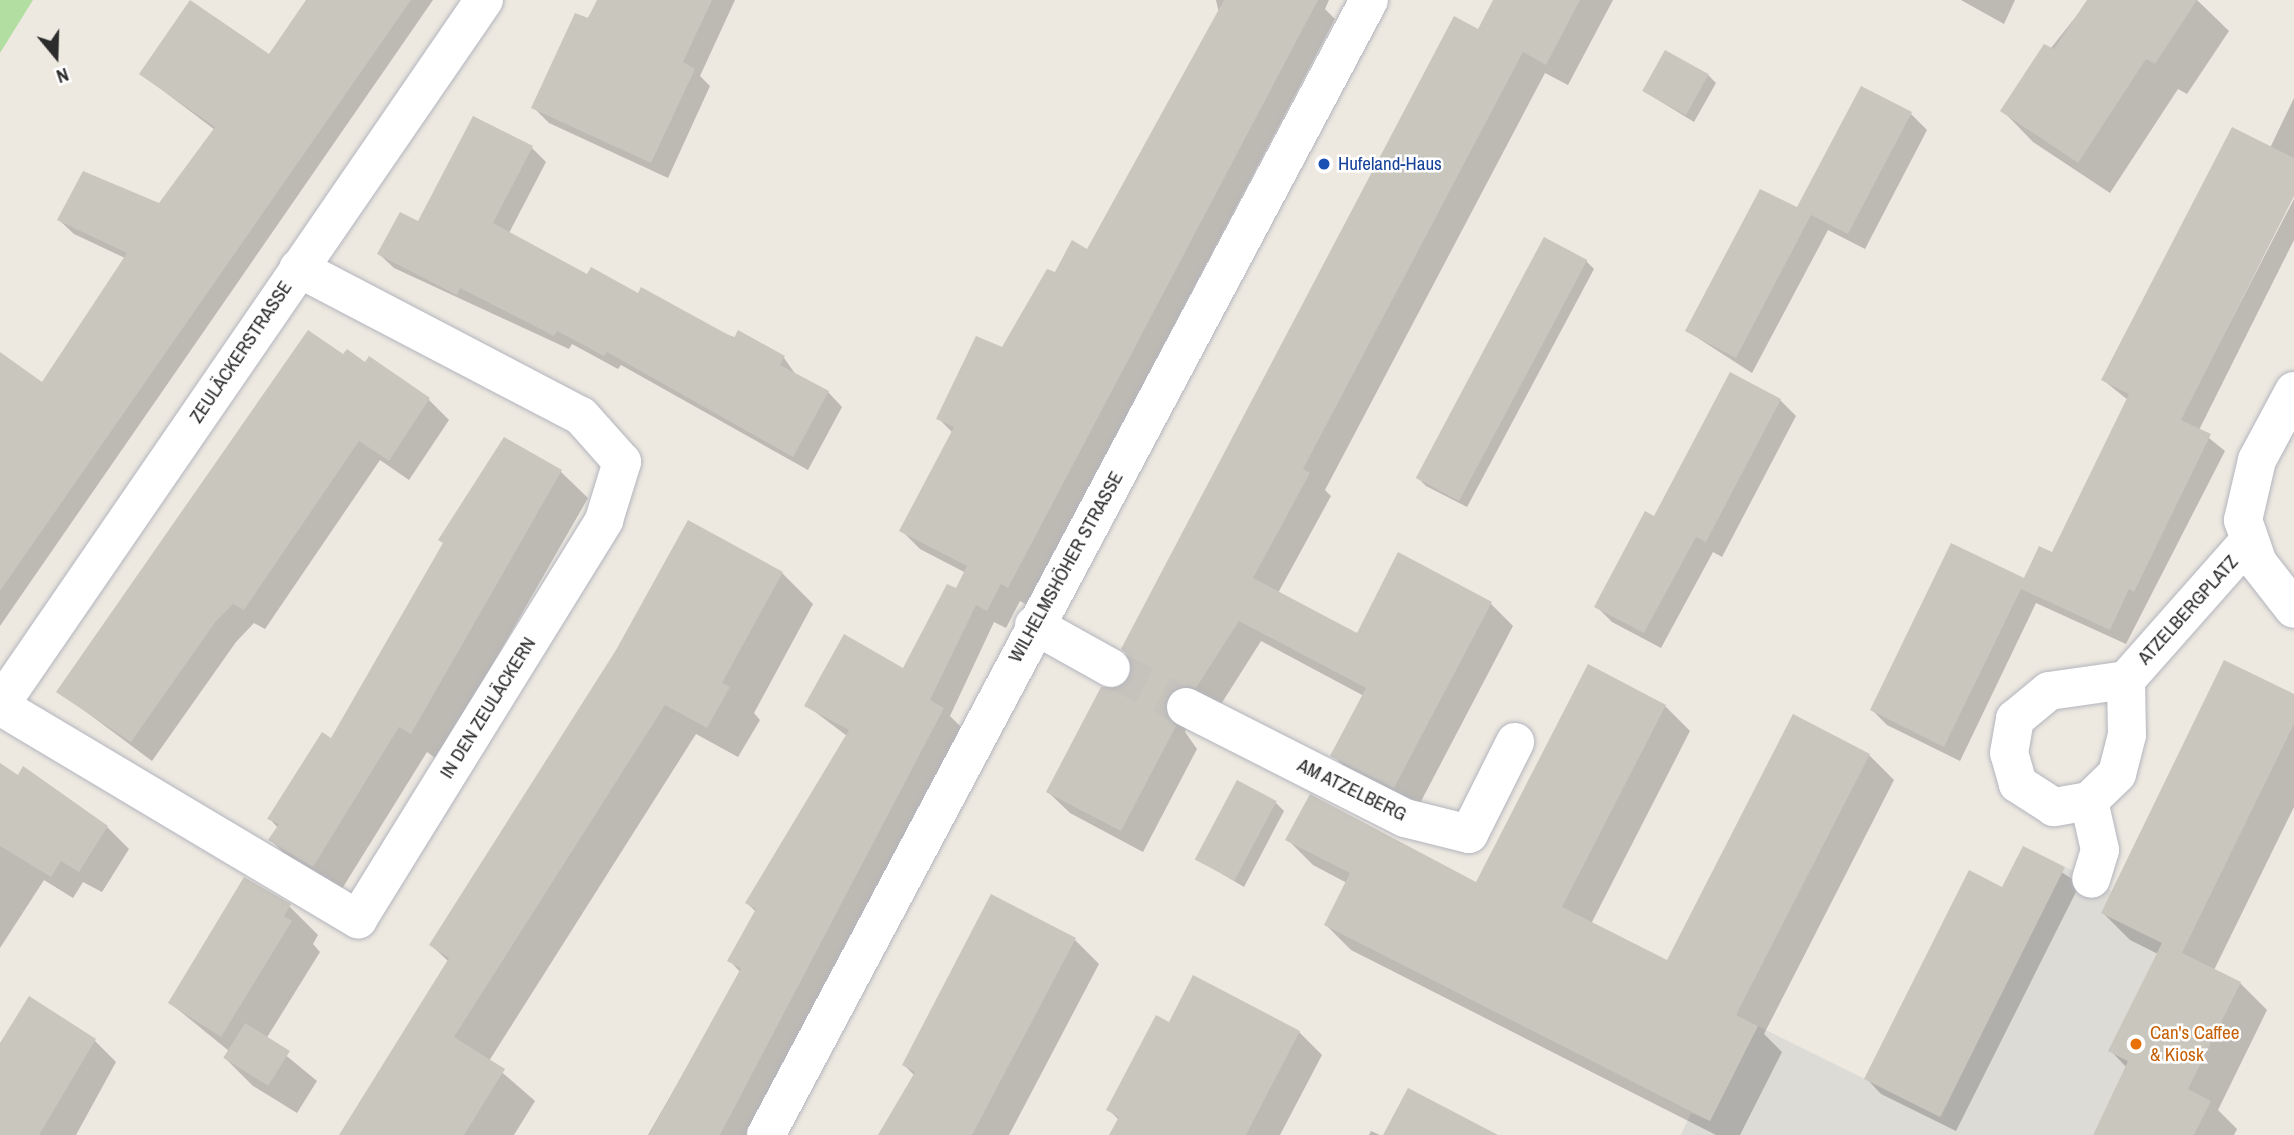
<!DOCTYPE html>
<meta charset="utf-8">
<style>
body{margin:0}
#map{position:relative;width:2294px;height:1135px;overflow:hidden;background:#ede8e0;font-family:"Archivo Narrow",sans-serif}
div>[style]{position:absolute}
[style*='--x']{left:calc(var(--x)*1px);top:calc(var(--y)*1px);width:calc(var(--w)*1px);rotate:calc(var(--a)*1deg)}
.green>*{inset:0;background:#b2dfa1}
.plaza>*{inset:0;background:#dddbd6}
.shadow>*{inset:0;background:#0003}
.building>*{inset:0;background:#c9c6be;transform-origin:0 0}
.minor-tunnel>*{height:38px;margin-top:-19px;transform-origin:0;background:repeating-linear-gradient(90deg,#c6c2bc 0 38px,transparent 0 57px)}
.roads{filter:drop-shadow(0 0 2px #b3b5be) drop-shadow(0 0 2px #b3b5be)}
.pedestrian>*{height:38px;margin:-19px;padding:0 19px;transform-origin:19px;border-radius:19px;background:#fff}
.minor>*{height:38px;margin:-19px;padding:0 19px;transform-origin:19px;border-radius:19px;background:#fff}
.secondary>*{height:38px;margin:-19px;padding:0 19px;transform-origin:19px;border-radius:19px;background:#fff}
.dots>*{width:19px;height:19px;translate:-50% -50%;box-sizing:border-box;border:4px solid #fff;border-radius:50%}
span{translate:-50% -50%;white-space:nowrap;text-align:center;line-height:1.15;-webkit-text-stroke:5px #fff;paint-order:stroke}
.transit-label{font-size:19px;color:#164399}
.left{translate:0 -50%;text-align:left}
.street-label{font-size:19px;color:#2c2c2c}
.food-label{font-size:19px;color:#c56008}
.north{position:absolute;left:21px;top:21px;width:70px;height:70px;-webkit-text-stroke:5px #fff;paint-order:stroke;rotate:161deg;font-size:19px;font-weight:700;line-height:28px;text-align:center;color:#2c2c2c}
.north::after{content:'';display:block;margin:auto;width:24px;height:32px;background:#2c2c2c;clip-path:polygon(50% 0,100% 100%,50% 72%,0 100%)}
</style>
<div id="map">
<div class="green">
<div style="clip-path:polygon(0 0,33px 0,0 53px)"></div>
</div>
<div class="plaza">
<div style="clip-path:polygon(2063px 866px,2112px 891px,2101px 913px,2162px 943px,2109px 1051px,2128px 1061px,2093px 1135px,1681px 1135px,1691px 1113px,1710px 1121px,1758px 1026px,1941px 1117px)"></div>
</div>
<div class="shadow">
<div style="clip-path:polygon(308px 0,433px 0,0 626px,0 354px,43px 385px,125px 258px,74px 234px,59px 220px,160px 205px,215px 130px,141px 74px,269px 57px)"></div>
<div style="clip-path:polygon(599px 0,735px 0,700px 76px,710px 86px,668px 178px,549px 123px,533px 107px)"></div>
<div style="clip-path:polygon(1216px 0,1329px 0,1325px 9px,1335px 19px,1027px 605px,1020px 601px,1006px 628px,994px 622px,950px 716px,961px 727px,748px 1135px,648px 1135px,741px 973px,729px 960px,756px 912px,747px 903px,847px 736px,806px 705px,904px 671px,966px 573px,920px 549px,902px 531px,953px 433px,938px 418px,1003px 349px,1055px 274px,1088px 251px,1219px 13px)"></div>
<div style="clip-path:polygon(1495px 0,1613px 0,1568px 85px,1545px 73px,1325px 490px,1331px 496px,1278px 593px,1358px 635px,1399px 554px,1491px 604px,1513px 626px,1417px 809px,1354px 777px,1333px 755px,1364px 696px,1261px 641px,1218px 709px,1188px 718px,1185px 732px,1197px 749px,1143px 852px,1070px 813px,1048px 792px,1132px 679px)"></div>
<div style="clip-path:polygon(1961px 0,2015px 0,2004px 24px)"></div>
<div style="clip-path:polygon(2089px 0,2197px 0,2229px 31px,2187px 94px,2178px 89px,2110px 193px,2033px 142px,2002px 110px)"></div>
<div style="clip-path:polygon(1708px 75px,1716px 83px,1694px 122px,1645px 92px)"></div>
<div style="clip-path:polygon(1861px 88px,1911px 114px,1927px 130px,1865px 249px,1828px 230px,1752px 373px,1687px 331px,1798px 209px)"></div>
<div style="clip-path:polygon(2294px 98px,2294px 191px,2176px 427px,2294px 199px,2294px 240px,2199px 430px,2225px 451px,2126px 644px,2036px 603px,1960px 761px,1887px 725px,1872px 710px,2053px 555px,2128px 400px,2103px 380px,2270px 148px)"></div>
<div style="clip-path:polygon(532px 148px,546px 162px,509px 233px,588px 276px,784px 358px,796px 375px,828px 392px,842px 407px,808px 470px,621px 365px,618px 369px,572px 344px,569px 349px,394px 268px,379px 254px)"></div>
<div style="clip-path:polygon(1586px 261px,1594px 269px,1467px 507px,1426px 486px,1418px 478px)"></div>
<div style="clip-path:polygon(343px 357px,429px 400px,449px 420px,409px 480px,380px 460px,265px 629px,254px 623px,236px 642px,152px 761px,58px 691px)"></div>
<div style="clip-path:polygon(1780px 400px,1796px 416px,1722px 557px,1713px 552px,1661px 648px,1612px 622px,1596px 606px,1655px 518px)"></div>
<div style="clip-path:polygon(504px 439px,561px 472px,588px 498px,438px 760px,427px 752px,340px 892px,297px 867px,271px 840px,278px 828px,269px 818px,331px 740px)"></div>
<div style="clip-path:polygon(782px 573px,813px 604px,754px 713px,760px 720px,738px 757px,696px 734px,489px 1061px,535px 1101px,514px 1135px,341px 1135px,449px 962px,431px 945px)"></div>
<div style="clip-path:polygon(2294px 696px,2294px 807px,2214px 970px,2240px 983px,2267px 1010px,2218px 1110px,2237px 1129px,2234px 1135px,2095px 1135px,2127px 1068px,2111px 1051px,2158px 954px,2130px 940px,2103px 913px)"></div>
<div style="clip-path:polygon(1665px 706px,1690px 731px,1591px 924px,1668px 962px,1869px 755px,1894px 780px,1764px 1034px,1782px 1052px,1740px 1135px,1716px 1135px,1351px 950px,1326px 925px,1347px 883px,1313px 865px,1288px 840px,1477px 884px)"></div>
<div style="clip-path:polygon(0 774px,107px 827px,129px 849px,102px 892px,83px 882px,73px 898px,44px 880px,0 948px)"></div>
<div style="clip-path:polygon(1276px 803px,1284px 811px,1244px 887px,1197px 859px)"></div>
<div style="clip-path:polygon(2024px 848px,2080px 884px,1956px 1131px,1881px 1094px,1866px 1078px,2003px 889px)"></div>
<div style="clip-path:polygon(289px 906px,318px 935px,313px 944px,320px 952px,266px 1039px,317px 1081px,297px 1113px,253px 1086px,225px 1058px,229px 1051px,170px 1003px)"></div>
<div style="clip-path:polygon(1075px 940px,1099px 964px,1009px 1135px,880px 1135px,915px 1076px,904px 1065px)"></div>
<div style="clip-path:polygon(1169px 1025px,1299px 1032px,1322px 1055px,1280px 1135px,1111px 1135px,1119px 1120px,1108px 1109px)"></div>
<div style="clip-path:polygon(94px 1040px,116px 1062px,76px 1135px,0 1135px,0 1046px)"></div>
<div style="clip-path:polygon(1371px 1131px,1380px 1135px,1369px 1135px)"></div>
</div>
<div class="building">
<div style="clip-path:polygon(190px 0,269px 54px,306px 0,411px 0,0 591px,0 352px,42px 382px,127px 253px,57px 220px,83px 171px,159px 203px,215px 127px,139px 74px)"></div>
<div style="clip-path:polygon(597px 0,712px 0,683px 62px,695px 69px,651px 163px,531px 108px,575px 13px,588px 18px)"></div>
<div style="clip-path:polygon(1224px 0,1318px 0,1008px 588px,1001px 584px,987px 611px,976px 605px,930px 700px,944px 708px,720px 1135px,649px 1135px,741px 968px,727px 961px,756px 909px,745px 903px,849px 730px,804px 706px,844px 634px,903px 668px,947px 584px,956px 588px,967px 566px,899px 531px,954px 427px,936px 419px,976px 336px,1002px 347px,1047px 269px,1055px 272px,1072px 240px,1087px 249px)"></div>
<div style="clip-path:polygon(1493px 0,1580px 0,1546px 65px,1523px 52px,1303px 469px,1310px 473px,1253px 578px,1357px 633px,1398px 552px,1492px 602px,1394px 788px,1330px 756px,1366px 688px,1239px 621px,1196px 688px,1184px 685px,1167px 697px,1164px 709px,1176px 726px,1121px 831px,1046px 792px,1101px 687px,1122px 687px,1130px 678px,1130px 657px,1121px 649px,1454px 16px,1478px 29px)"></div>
<div style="clip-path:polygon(2087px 0,2197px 0,2155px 64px,2146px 59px,2078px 163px,2000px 111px,2044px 44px,2054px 49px)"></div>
<div style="left:1665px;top:50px;width:50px;height:47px;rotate:29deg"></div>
<div style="clip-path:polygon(1861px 86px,1912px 112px,1848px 234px,1811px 215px,1736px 358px,1685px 331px,1760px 189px,1797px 207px)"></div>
<div style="clip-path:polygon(473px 116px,533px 146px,493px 223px,587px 274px,591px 267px,638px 293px,641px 287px,734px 338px,738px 330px,785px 356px,780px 365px,829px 391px,793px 457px,607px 352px,604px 356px,557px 331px,554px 336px,460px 288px,457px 295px,377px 254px,400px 212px,418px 221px)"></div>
<div style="clip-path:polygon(2232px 127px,2294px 158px,2294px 196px,2181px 420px,2211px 434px,2134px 592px,2129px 589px,2110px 630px,2021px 589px,1944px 747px,1870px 710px,1951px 543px,2024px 578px,2039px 546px,2052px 552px,2129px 394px,2101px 380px)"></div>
<div style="left:1544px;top:237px;width:49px;height:273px;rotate:28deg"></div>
<div style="clip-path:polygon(308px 330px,343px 354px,347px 349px,365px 362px,369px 356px,430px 398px,389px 461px,359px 441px,244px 610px,233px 604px,216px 621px,131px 742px,56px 692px)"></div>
<div style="clip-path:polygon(1730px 372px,1781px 399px,1706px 542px,1696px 537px,1644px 633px,1594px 607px,1645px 511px,1654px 516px)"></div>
<div style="clip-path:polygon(504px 437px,562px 470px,411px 734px,399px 727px,313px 867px,268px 840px,279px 824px,267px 819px,322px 732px,331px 738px,443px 543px,438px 540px)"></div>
<div style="clip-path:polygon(688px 520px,783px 572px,722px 683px,730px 687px,707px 728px,665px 705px,454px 1037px,505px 1069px,464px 1135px,339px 1135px,449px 958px,429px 945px,616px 650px)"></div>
<div style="clip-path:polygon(2224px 660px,2294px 694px,2294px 724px,2182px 953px,2241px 982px,2188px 1089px,2211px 1101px,2194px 1135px,2093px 1135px,2128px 1061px,2108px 1051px,2162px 943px,2101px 913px)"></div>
<div style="clip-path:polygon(1588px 664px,1666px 705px,1562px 907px,1667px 960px,1793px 714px,1870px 754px,1736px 1015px,1758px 1026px,1710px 1121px,1324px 925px,1350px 873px,1285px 840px,1310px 794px,1476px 882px)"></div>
<div style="clip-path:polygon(0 763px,18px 775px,23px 766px,108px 826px,79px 872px,61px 861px,51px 877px,0 846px)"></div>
<div style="left:1237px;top:780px;width:45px;height:90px;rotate:28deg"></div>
<div style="clip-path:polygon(2023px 846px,2065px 867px,1940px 1117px,1864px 1079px,1969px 870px,2002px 887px)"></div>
<div style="clip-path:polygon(244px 877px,291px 904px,284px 916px,292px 921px,221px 1037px,168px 1003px)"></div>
<div style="clip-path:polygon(991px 894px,1076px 938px,972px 1135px,878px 1135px,915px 1072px,902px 1065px)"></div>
<div style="clip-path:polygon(1193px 975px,1300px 1031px,1288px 1054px,1246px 1135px,1109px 1135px,1119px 1117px,1106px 1110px,1156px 1015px,1169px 1022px)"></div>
<div style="clip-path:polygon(29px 996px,96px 1039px,39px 1135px,0 1135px,0 1043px)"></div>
<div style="left:245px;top:1023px;width:53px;height:41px;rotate:32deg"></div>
<div style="clip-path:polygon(1408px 1088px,1498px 1135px,1383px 1135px)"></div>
</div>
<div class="minor-tunnel">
<div style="--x:1111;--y:668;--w:85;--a:27.5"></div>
</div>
<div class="roads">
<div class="pedestrian">
<div style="--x:2089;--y:801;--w:50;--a:77.3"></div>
<div style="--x:2100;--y:850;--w:30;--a:107"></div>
</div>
<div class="minor">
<div style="--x:2294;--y:391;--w:78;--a:118.2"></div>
<div style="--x:2257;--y:460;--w:62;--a:103.1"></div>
<div style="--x:2243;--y:520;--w:46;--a:70.8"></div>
<div style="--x:2258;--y:563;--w:58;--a:52"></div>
<div style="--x:1034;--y:625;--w:88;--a:29.2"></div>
<div style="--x:2126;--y:680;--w:55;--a:89"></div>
<div style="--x:2127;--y:735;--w:40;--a:104.4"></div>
<div style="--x:2117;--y:774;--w:39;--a:136"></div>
<div style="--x:2089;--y:801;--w:36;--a:170"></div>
<div style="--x:2054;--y:807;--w:43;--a:-147.4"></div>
<div style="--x:2018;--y:784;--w:32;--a:-106"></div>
<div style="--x:2009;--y:753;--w:35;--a:-80"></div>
<div style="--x:2015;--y:719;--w:44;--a:-39.5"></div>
<div style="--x:2049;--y:691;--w:78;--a:-8.1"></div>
<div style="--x:2126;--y:680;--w:186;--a:-48.5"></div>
<div style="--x:0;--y:705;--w:855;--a:-55.53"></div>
<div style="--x:0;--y:706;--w:417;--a:30.8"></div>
<div style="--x:358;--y:919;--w:469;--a:-58.3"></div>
<div style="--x:604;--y:520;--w:61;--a:-72.8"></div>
<div style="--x:622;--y:462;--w:62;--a:-131.7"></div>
<div style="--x:581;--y:416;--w:319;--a:-152.4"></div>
<div style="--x:1186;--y:707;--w:246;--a:26.9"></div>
<div style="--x:1405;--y:818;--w:66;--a:14"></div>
<div style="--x:1469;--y:834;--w:103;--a:-63.4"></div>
</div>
<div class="secondary">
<div style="--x:766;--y:1135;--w:1285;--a:-62.02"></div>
</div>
</div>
<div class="dots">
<div style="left:1324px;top:164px;background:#1a4fb4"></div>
<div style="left:2136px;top:1044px;background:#e8710a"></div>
</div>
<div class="transit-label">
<span class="left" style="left:1338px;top:164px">Hufeland-Haus</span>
</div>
<div class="street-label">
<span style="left:241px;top:352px;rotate:-56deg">ZEULÄCKERSTRASSE</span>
<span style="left:1066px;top:567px;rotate:-61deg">WILHELMSHÖHER STRASSE</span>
<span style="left:2188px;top:610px;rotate:-48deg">ATZELBERGPLATZ</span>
<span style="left:488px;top:708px;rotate:-58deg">IN DEN ZEULÄCKERN</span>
<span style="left:1352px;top:790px;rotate:26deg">AM ATZELBERG</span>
</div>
<div class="food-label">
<span class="left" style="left:2150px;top:1044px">Can's Caffee<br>&amp; Kiosk</span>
</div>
<div class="north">N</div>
</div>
